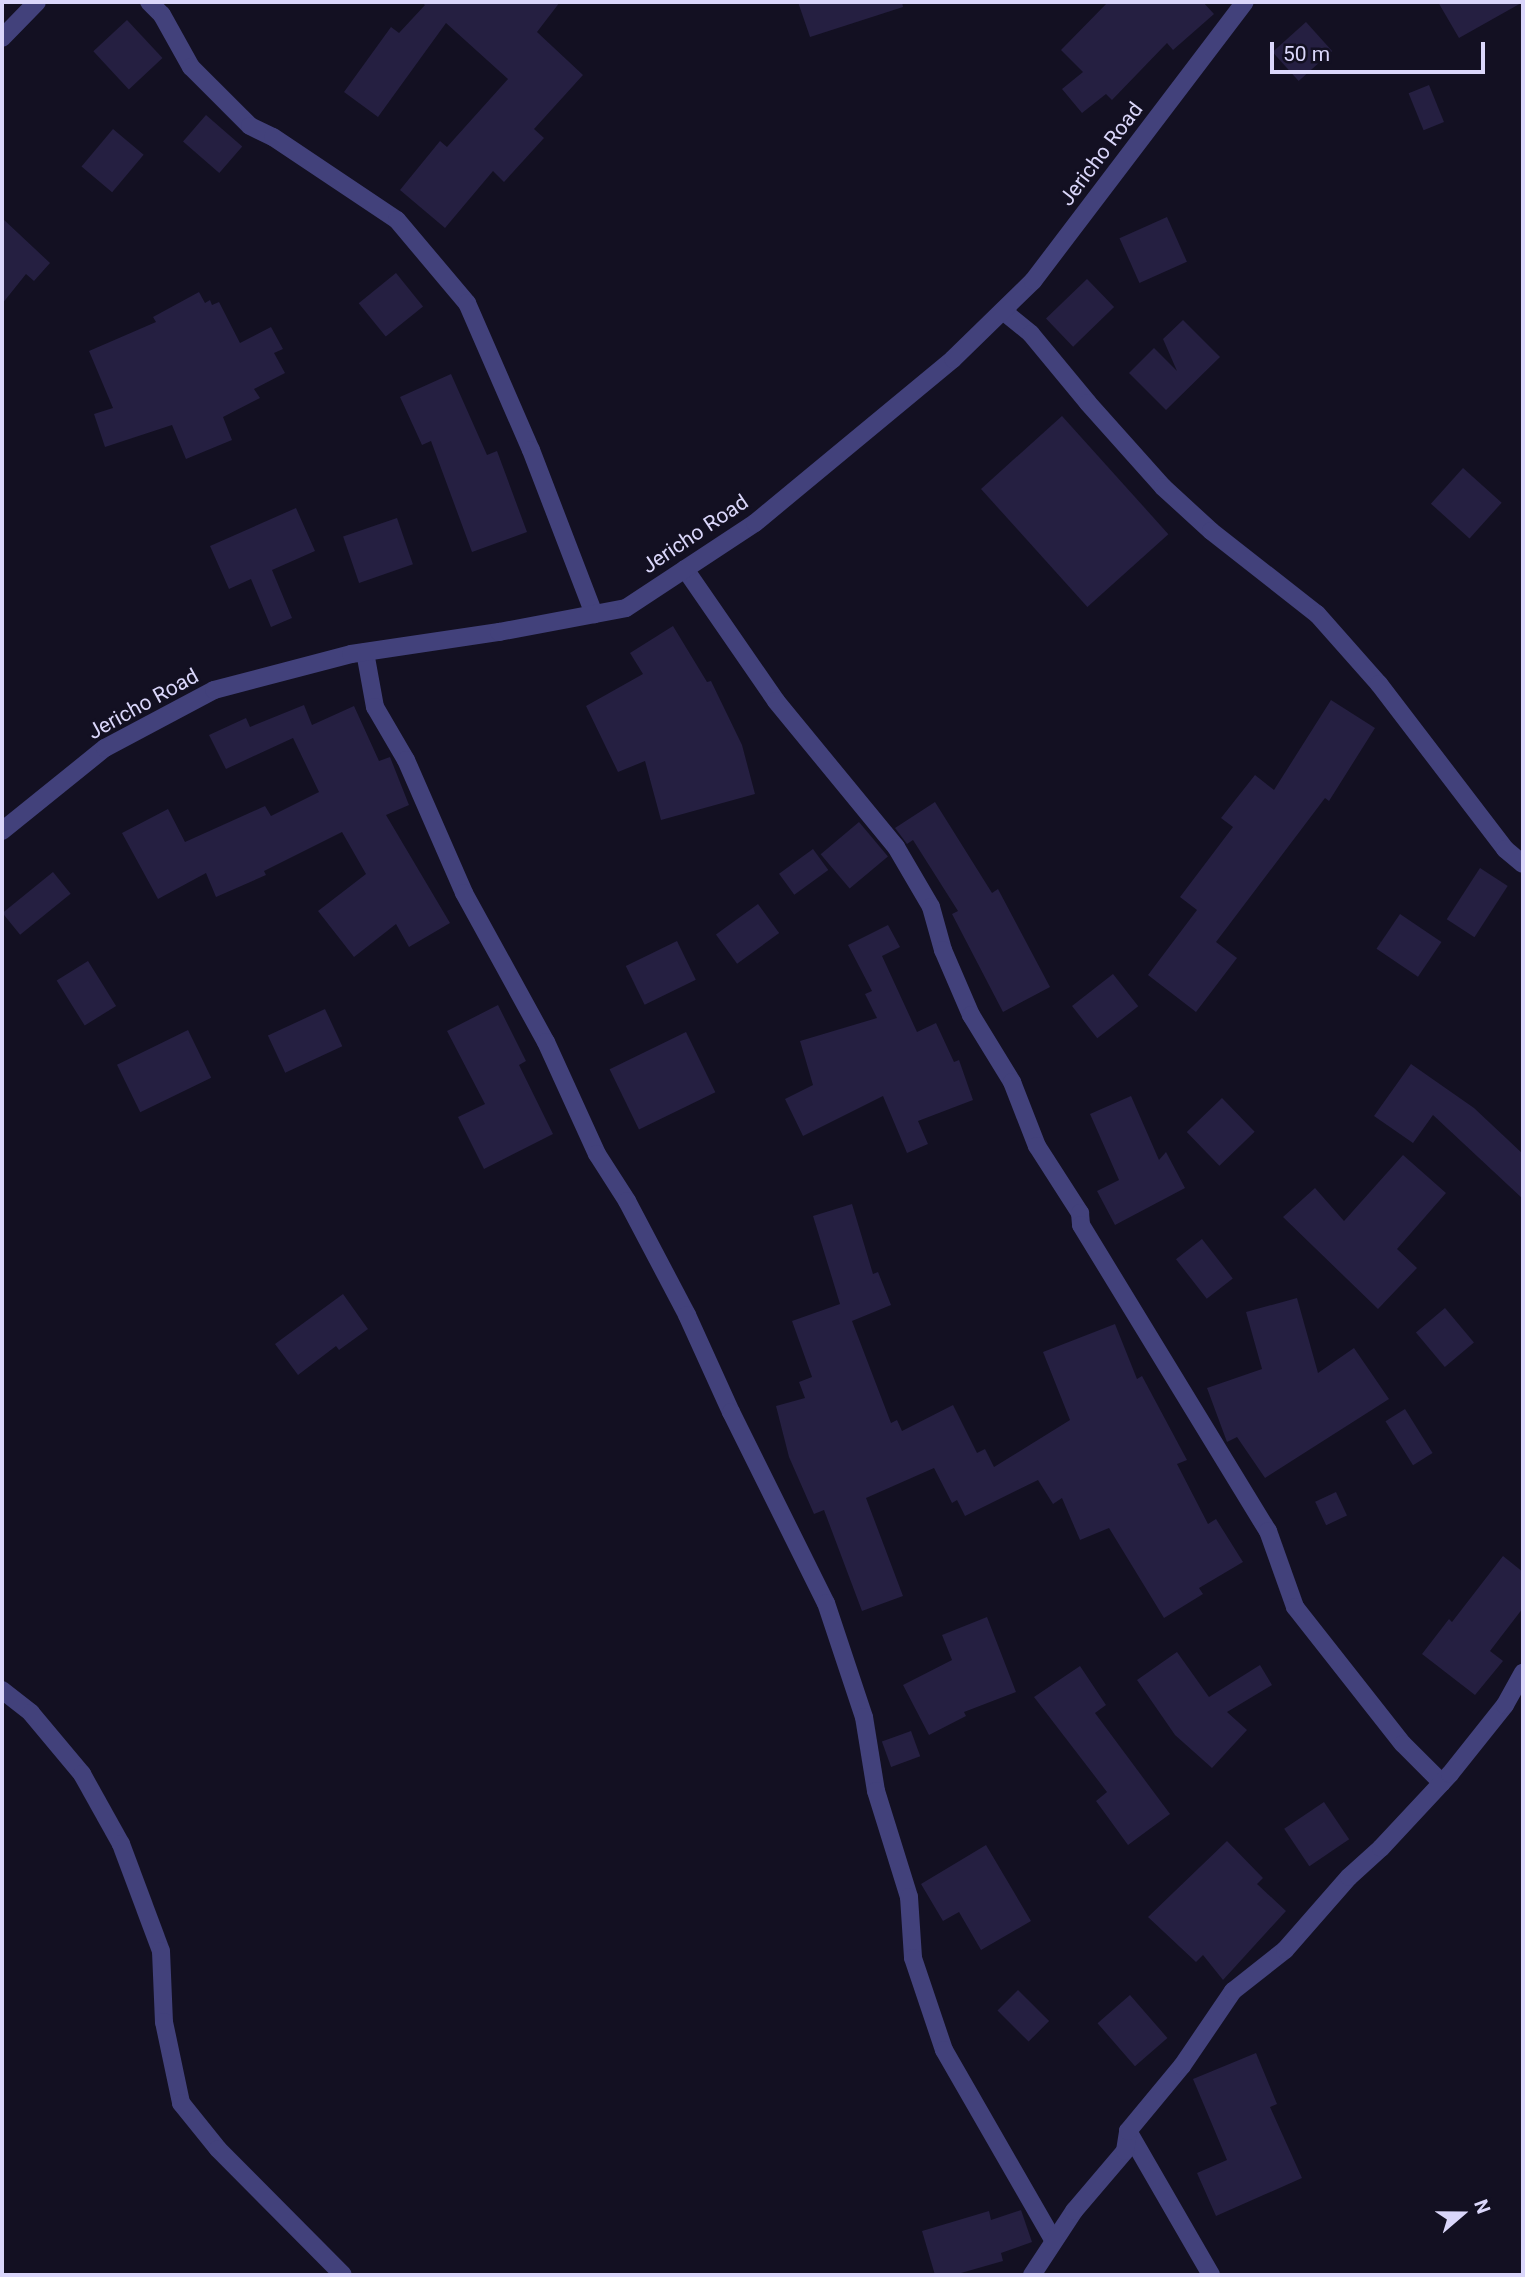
<!DOCTYPE html>
<style>
body{margin:0}
#map{position:relative;width:1525px;height:2277px;overflow:hidden;background:#131022;font-family:Roboto,sans-serif}
div>[style]{position:absolute}
[style*='--x']{left:calc(var(--x)*1px);top:calc(var(--y)*1px);width:calc(var(--w)*1px);rotate:calc(var(--a)*1deg)}
.building>*{inset:0;background:#251f41;transform-origin:0 0}
.minor>*{height:18px;margin:-9px;padding:0 9px;transform-origin:9px;border-radius:9px;background:#42417b}
.tertiary>*{height:18px;margin:-9px;padding:0 9px;transform-origin:9px;border-radius:9px;background:#42417b}
span{translate:-50% -50%;white-space:nowrap;text-align:center;line-height:1.15;-webkit-text-stroke:5px #131022;paint-order:stroke}
.street-label{font-size:21px;color:#dad6fa}
.frame{position:absolute;inset:0;border:4px solid #dad6fa;pointer-events:none}
.north{position:absolute;left:1427px;top:2179px;width:70px;height:70px;-webkit-text-stroke:5px #131022;paint-order:stroke;rotate:70deg;font-size:19px;font-weight:700;line-height:28px;text-align:center;color:#dad6fa}
.north::after{content:'';display:block;margin:auto;width:24px;height:32px;background:#dad6fa;clip-path:polygon(50% 0,100% 100%,50% 72%,0 100%)}
.scale{position:absolute;left:1270px;top:42px;width:215px;height:32px;box-sizing:border-box;border:4px solid #dad6fa;border-top:0;padding-left:9px;font-size:21px;line-height:24px;white-space:nowrap;color:#dad6fa;-webkit-text-stroke:5px #131022;paint-order:stroke}
</style>
<div id="map">
<div class="building">
<div style="clip-path:polygon(421px 2px,560px 2px,537px 32px,583px 75px,534px 129px,544px 138px,504px 182px,493px 171px,445px 228px,400px 190px,440px 141px,447px 147px,508px 79px,446px 23px,378px 117px,344px 92px,391px 27px,399px 33px,425px 5px)"></div>
<div style="clip-path:polygon(798px 2px,902px 2px,903px 7px,810px 37px)"></div>
<div style="clip-path:polygon(1108px 2px,1203px 2px,1214px 14px,1173px 50px,1167px 43px,1112px 100px,1106px 94px,1082px 113px,1062px 89px,1083px 72px,1061px 50px)"></div>
<div style="clip-path:polygon(1438px 2px,1523px 2px,1459px 38px)"></div>
<div style="left:127px;top:20px;width:52px;height:46px;rotate:47deg"></div>
<div style="left:1306px;top:22px;width:39px;height:45px;rotate:48deg"></div>
<div style="left:1429px;top:85px;width:40px;height:22px;rotate:68deg"></div>
<div style="left:206px;top:115px;width:48px;height:35px;rotate:41deg"></div>
<div style="left:113px;top:129px;width:40px;height:49px;rotate:40deg"></div>
<div style="left:1167px;top:217px;width:49px;height:52px;rotate:66deg"></div>
<div style="clip-path:polygon(2px 218px,50px 263px,34px 281px,26px 274px,2px 304px)"></div>
<div style="left:396px;top:273px;width:43px;height:48px;rotate:51deg"></div>
<div style="left:1087px;top:279px;width:39px;height:57px;rotate:46deg"></div>
<div style="clip-path:polygon(199px 292px,205px 303px,210px 300px,212px 305px,219px 302px,240px 343px,271px 327px,283px 349px,274px 353px,285px 373px,254px 389px,260px 398px,223px 417px,232px 440px,186px 459px,172px 425px,105px 447px,94px 414px,113px 408px,89px 351px,156px 322px,153px 317px)"></div>
<div style="clip-path:polygon(1183px 320px,1220px 357px,1166px 410px,1129px 373px,1154px 348px,1177px 371px,1163px 339px)"></div>
<div style="clip-path:polygon(451px 374px,487px 455px,497px 451px,527px 532px,472px 552px,431px 441px,422px 445px,400px 397px)"></div>
<div style="left:1062px;top:416px;width:159px;height:109px;rotate:48deg"></div>
<div style="left:1463px;top:468px;width:52px;height:48px;rotate:42deg"></div>
<div style="clip-path:polygon(296px 508px,315px 551px,272px 570px,292px 618px,271px 627px,251px 579px,229px 589px,210px 546px)"></div>
<div style="left:397px;top:518px;width:49px;height:57px;rotate:71deg"></div>
<div style="clip-path:polygon(673px 626px,707px 682px,711px 681px,742px 745px,755px 794px,661px 820px,645px 761px,618px 772px,586px 706px,643px 674px,630px 653px)"></div>
<div style="clip-path:polygon(1331px 700px,1375px 728px,1329px 801px,1325px 798px,1216px 942px,1237px 958px,1196px 1012px,1148px 975px,1197px 910px,1180px 897px,1233px 827px,1221px 818px,1255px 775px,1274px 790px)"></div>
<div style="clip-path:polygon(304px 705px,312px 725px,354px 706px,379px 761px,390px 757px,409px 805px,386px 815px,450px 923px,409px 947px,396px 924px,354px 957px,318px 911px,366px 874px,342px 832px,264px 871px,266px 875px,216px 897px,206px 873px,158px 899px,122px 833px,168px 809px,185px 842px,265px 806px,271px 816px,319px 792px,293px 738px,226px 769px,209px 735px,246px 718px,250px 727px)"></div>
<div style="clip-path:polygon(935px 802px,992px 893px,998px 889px,1050px 987px,1003px 1012px,952px 914px,958px 911px,913px 840px,907px 844px,895px 828px)"></div>
<div style="left:859px;top:822px;width:45px;height:50px;rotate:50deg"></div>
<div style="left:813px;top:849px;width:26px;height:42px;rotate:54deg"></div>
<div style="left:1480px;top:868px;width:33px;height:61px;rotate:33deg"></div>
<div style="left:53px;top:872px;width:28px;height:65px;rotate:51deg"></div>
<div style="left:758px;top:904px;width:36px;height:52px;rotate:54deg"></div>
<div style="left:1400px;top:914px;width:50px;height:42px;rotate:34deg"></div>
<div style="clip-path:polygon(888px 925px,900px 947px,882px 956px,917px 1032px,936px 1023px,954px 1062px,959px 1060px,973px 1100px,918px 1121px,928px 1144px,907px 1153px,883px 1096px,803px 1136px,785px 1099px,813px 1085px,800px 1041px,877px 1018px,865px 994px,872px 991px,848px 945px)"></div>
<div style="left:677px;top:941px;width:43px;height:57px;rotate:64deg"></div>
<div style="left:88px;top:961px;width:53px;height:37px;rotate:58deg"></div>
<div style="left:1113px;top:974px;width:41px;height:52px;rotate:52deg"></div>
<div style="clip-path:polygon(498px 1005px,526px 1061px,519px 1065px,553px 1134px,484px 1169px,458px 1117px,485px 1104px,447px 1031px)"></div>
<div style="left:325px;top:1009px;width:41px;height:63px;rotate:65deg"></div>
<div style="left:188px;top:1030px;width:53px;height:79px;rotate:64deg"></div>
<div style="left:686px;top:1032px;width:67px;height:85px;rotate:64deg"></div>
<div style="clip-path:polygon(1411px 1064px,1474px 1108px,1523px 1154px,1523px 1199px,1433px 1115px,1413px 1143px,1374px 1116px)"></div>
<div style="clip-path:polygon(1131px 1096px,1159px 1160px,1166px 1152px,1185px 1188px,1115px 1225px,1097px 1191px,1119px 1180px,1090px 1114px)"></div>
<div style="left:1222px;top:1098px;width:47px;height:49px;rotate:46deg"></div>
<div style="clip-path:polygon(1403px 1155px,1446px 1193px,1397px 1249px,1417px 1268px,1378px 1309px,1283px 1217px,1315px 1188px,1344px 1221px)"></div>
<div style="clip-path:polygon(852px 1204px,873px 1274px,878px 1272px,891px 1305px,852px 1321px,891px 1423px,897px 1420px,902px 1431px,953px 1405px,977px 1453px,985px 1449px,994px 1467px,1070px 1420px,1043px 1352px,1115px 1324px,1137px 1379px,1142px 1376px,1187px 1460px,1177px 1464px,1208px 1524px,1216px 1519px,1243px 1562px,1199px 1588px,1203px 1594px,1164px 1618px,1109px 1528px,1080px 1540px,1062px 1498px,1053px 1504px,1038px 1480px,965px 1516px,957px 1500px,952px 1503px,934px 1468px,866px 1498px,903px 1596px,862px 1611px,824px 1510px,814px 1514px,789px 1457px,776px 1406px,805px 1398px,799px 1382px,812px 1377px,792px 1321px,840px 1304px,813px 1216px)"></div>
<div style="left:1202px;top:1239px;width:50px;height:33px;rotate:52deg"></div>
<div style="clip-path:polygon(343px 1294px,368px 1329px,339px 1350px,336px 1346px,298px 1375px,275px 1344px)"></div>
<div style="clip-path:polygon(1297px 1298px,1318px 1373px,1354px 1348px,1389px 1399px,1265px 1478px,1237px 1437px,1227px 1442px,1207px 1388px,1262px 1369px,1246px 1312px)"></div>
<div style="left:1445px;top:1308px;width:45px;height:38px;rotate:50deg"></div>
<div style="left:1405px;top:1409px;width:52px;height:23px;rotate:58deg"></div>
<div style="left:1336px;top:1492px;width:26px;height:23px;rotate:65deg"></div>
<div style="clip-path:polygon(1503px 1556px,1523px 1572px,1523px 1608px,1490px 1651px,1503px 1661px,1475px 1695px,1422px 1654px,1449px 1619px,1452px 1622px)"></div>
<div style="clip-path:polygon(987px 1617px,1016px 1692px,964px 1712px,966px 1716px,929px 1735px,903px 1685px,952px 1660px,942px 1635px)"></div>
<div style="clip-path:polygon(1177px 1652px,1209px 1697px,1260px 1665px,1272px 1685px,1227px 1712px,1247px 1730px,1212px 1768px,1175px 1735px,1137px 1680px)"></div>
<div style="clip-path:polygon(1080px 1666px,1106px 1705px,1095px 1713px,1170px 1814px,1128px 1845px,1096px 1801px,1107px 1792px,1034px 1697px)"></div>
<div style="left:911px;top:1731px;width:27px;height:31px;rotate:70deg"></div>
<div style="left:1324px;top:1802px;width:45px;height:48px;rotate:56deg"></div>
<div style="clip-path:polygon(1227px 1841px,1263px 1878px,1257px 1884px,1286px 1911px,1223px 1980px,1203px 1955px,1196px 1962px,1148px 1917px)"></div>
<div style="clip-path:polygon(986px 1845px,1031px 1921px,981px 1950px,959px 1912px,943px 1921px,921px 1884px)"></div>
<div style="left:1018px;top:1990px;width:44px;height:29px;rotate:45deg"></div>
<div style="left:1130px;top:1995px;width:57px;height:43px;rotate:49deg"></div>
<div style="clip-path:polygon(1256px 2053px,1277px 2104px,1270px 2107px,1302px 2178px,1216px 2216px,1197px 2173px,1227px 2160px,1193px 2079px)"></div>
<div style="clip-path:polygon(1021px 2210px,1032px 2242px,1001px 2253px,1003px 2261px,954px 2275px,935px 2275px,922px 2231px,989px 2211px,991px 2220px)"></div>
</div>
<div class="minor">
<div style="--x:149;--y:2;--w:18;--a:45"></div>
<div style="--x:162;--y:15;--w:60;--a:60.9"></div>
<div style="--x:191;--y:67;--w:83;--a:45"></div>
<div style="--x:250;--y:126;--w:25;--a:26"></div>
<div style="--x:273;--y:137;--w:149;--a:33.8"></div>
<div style="--x:397;--y:220;--w:109;--a:49.9"></div>
<div style="--x:467;--y:303;--w:160;--a:66.5"></div>
<div style="--x:531;--y:450;--w:176;--a:69"></div>
<div style="--x:2;--y:38;--w:50;--a:-45.8"></div>
<div style="--x:1003;--y:311;--w:36;--a:39"></div>
<div style="--x:1031;--y:334;--w:89;--a:50.4"></div>
<div style="--x:1088;--y:403;--w:113;--a:48.2"></div>
<div style="--x:1163;--y:487;--w:65;--a:42.5"></div>
<div style="--x:1211;--y:531;--w:135;--a:38.1"></div>
<div style="--x:1317;--y:614;--w:94;--a:48.5"></div>
<div style="--x:1379;--y:684;--w:208;--a:52.6"></div>
<div style="--x:1505;--y:849;--w:23;--a:40"></div>
<div style="--x:685;--y:569;--w:160;--a:55.4"></div>
<div style="--x:776;--y:701;--w:189;--a:50.6"></div>
<div style="--x:896;--y:847;--w:69;--a:59.7"></div>
<div style="--x:931;--y:907;--w:45;--a:74.4"></div>
<div style="--x:943;--y:950;--w:71;--a:66.7"></div>
<div style="--x:971;--y:1015;--w:79;--a:58.5"></div>
<div style="--x:1012;--y:1082;--w:69;--a:68.7"></div>
<div style="--x:1037;--y:1146;--w:80;--a:57.3"></div>
<div style="--x:1080;--y:1213;--w:12;--a:85"></div>
<div style="--x:1081;--y:1225;--w:359;--a:58.6"></div>
<div style="--x:1268;--y:1531;--w:81;--a:70.4"></div>
<div style="--x:1295;--y:1607;--w:174;--a:51.8"></div>
<div style="--x:1403;--y:1744;--w:55;--a:45"></div>
<div style="--x:365;--y:652;--w:56;--a:79.7"></div>
<div style="--x:375;--y:707;--w:61;--a:59.7"></div>
<div style="--x:406;--y:760;--w:145;--a:66.4"></div>
<div style="--x:464;--y:893;--w:170;--a:61.2"></div>
<div style="--x:546;--y:1042;--w:123;--a:65.5"></div>
<div style="--x:597;--y:1154;--w:56;--a:57.4"></div>
<div style="--x:627;--y:1201;--w:129;--a:62.2"></div>
<div style="--x:687;--y:1315;--w:107;--a:65.6"></div>
<div style="--x:731;--y:1412;--w:213;--a:63.6"></div>
<div style="--x:826;--y:1603;--w:120;--a:71.6"></div>
<div style="--x:864;--y:1717;--w:75;--a:80.8"></div>
<div style="--x:876;--y:1791;--w:111;--a:72.7"></div>
<div style="--x:909;--y:1897;--w:61;--a:86.2"></div>
<div style="--x:913;--y:1958;--w:97;--a:71.4"></div>
<div style="--x:944;--y:2050;--w:220;--a:60.1"></div>
<div style="--x:2;--y:1690;--w:37;--a:38"></div>
<div style="--x:31;--y:1713;--w:80;--a:50.1"></div>
<div style="--x:82;--y:1774;--w:80;--a:60.9"></div>
<div style="--x:121;--y:1844;--w:114;--a:69.5"></div>
<div style="--x:161;--y:1951;--w:71;--a:87.6"></div>
<div style="--x:164;--y:2022;--w:83;--a:78.1"></div>
<div style="--x:181;--y:2103;--w:59;--a:51.2"></div>
<div style="--x:218;--y:2149;--w:177;--a:45.2"></div>
<div style="--x:1128;--y:2131;--w:166;--a:60"></div>
<div style="--x:1032;--y:2275;--w:77;--a:-56.7"></div>
<div style="--x:1074;--y:2211;--w:79;--a:-49.6"></div>
<div style="--x:1125;--y:2151;--w:20;--a:-81"></div>
<div style="--x:1128;--y:2131;--w:85;--a:-50.3"></div>
<div style="--x:1182;--y:2066;--w:91;--a:-55.8"></div>
<div style="--x:1233;--y:1991;--w:66;--a:-38.3"></div>
<div style="--x:1285;--y:1950;--w:97;--a:-48.8"></div>
<div style="--x:1349;--y:1877;--w:43;--a:-42.2"></div>
<div style="--x:1381;--y:1848;--w:101;--a:-47"></div>
<div style="--x:1450;--y:1774;--w:88;--a:-51.4"></div>
<div style="--x:1505;--y:1705;--w:37;--a:-61"></div>
</div>
<div class="tertiary">
<div style="--x:2;--y:831;--w:132;--a:-38.9"></div>
<div style="--x:105;--y:748;--w:123;--a:-28"></div>
<div style="--x:214;--y:690;--w:142;--a:-14.7"></div>
<div style="--x:351;--y:654;--w:150;--a:-8.5"></div>
<div style="--x:499;--y:632;--w:129;--a:-10.7"></div>
<div style="--x:626;--y:608;--w:154;--a:-33.4"></div>
<div style="--x:755;--y:523;--w:257;--a:-39.6"></div>
<div style="--x:953;--y:359;--w:112;--a:-44.3"></div>
<div style="--x:1033;--y:281;--w:350;--a:-52.8"></div>
</div>
<div class="street-label">
<span style="left:1101px;top:154px;rotate:-53deg">Jericho Road</span>
<span style="left:695px;top:534px;rotate:-34deg">Jericho Road</span>
<span style="left:143px;top:704px;rotate:-29deg">Jericho Road</span>
</div>
<div class="frame"></div>
<div class="north">N</div>
<div class="scale">50 m</div>
</div>
